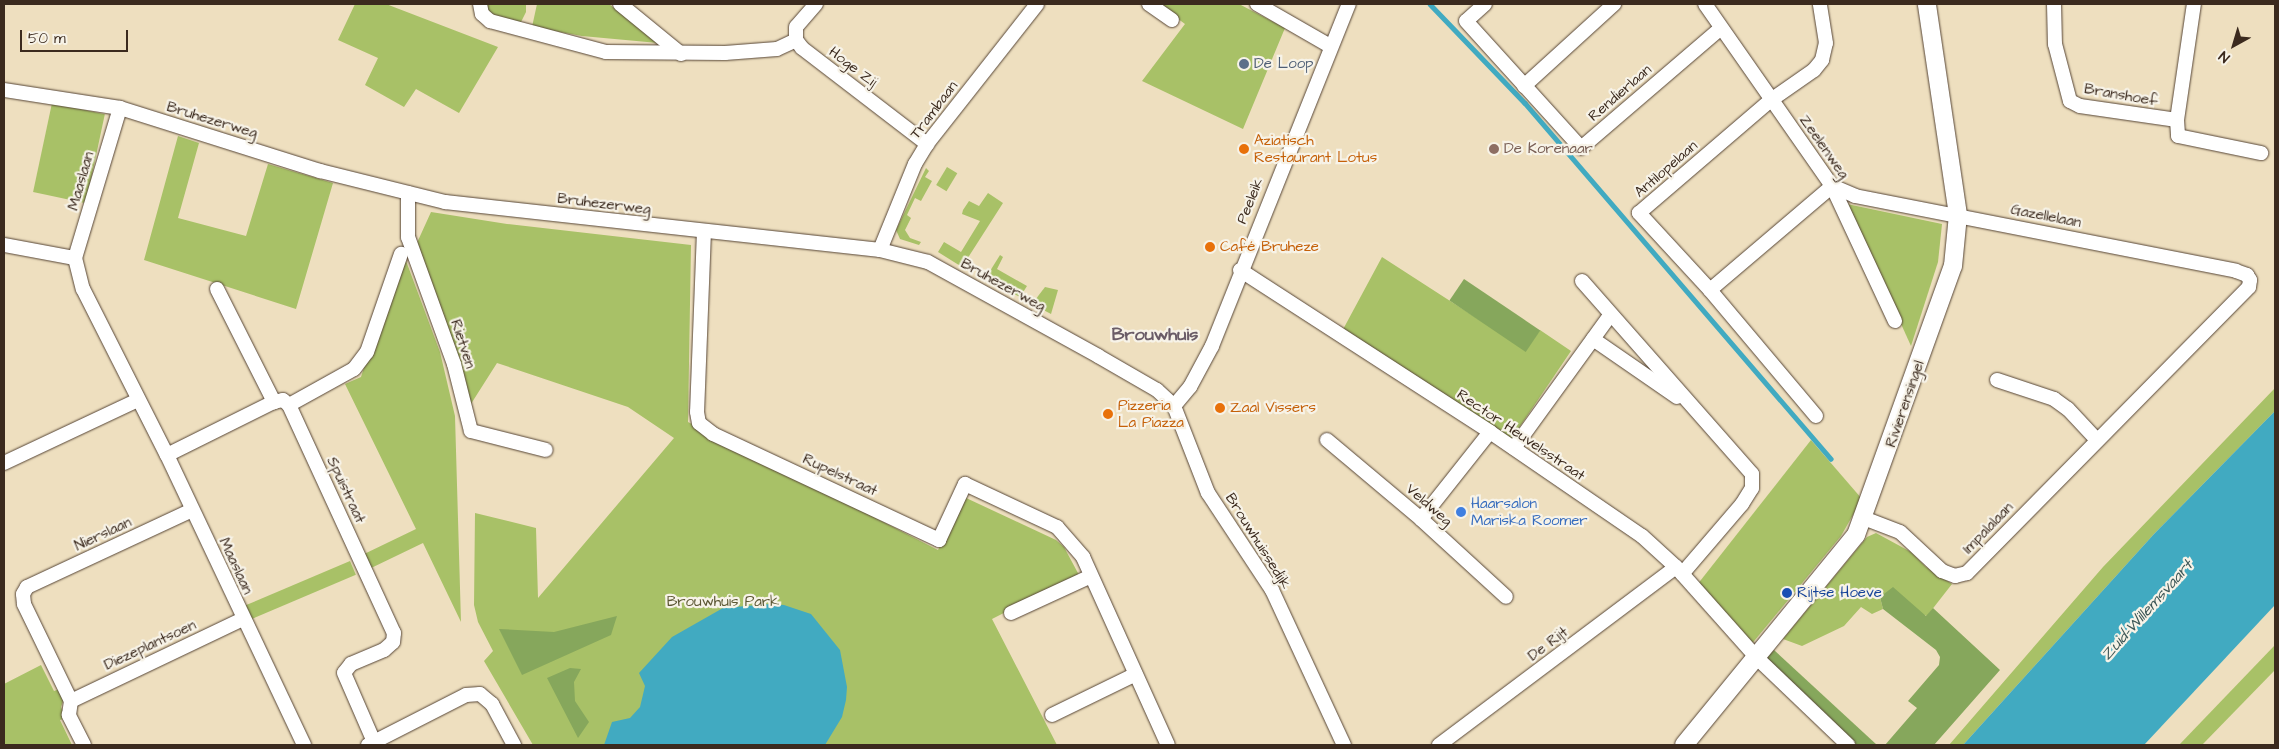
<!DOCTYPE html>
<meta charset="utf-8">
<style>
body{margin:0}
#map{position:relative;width:2279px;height:749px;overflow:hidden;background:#eedfbf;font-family:"Architects Daughter",sans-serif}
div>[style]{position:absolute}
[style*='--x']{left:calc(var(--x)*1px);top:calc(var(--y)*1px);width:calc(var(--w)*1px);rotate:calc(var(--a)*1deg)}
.green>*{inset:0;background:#a8c167;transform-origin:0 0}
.forest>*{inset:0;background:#86a75c;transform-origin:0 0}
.water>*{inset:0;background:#41aac1}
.stream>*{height:4.5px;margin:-2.25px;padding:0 2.25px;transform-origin:2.25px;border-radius:2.25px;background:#41aac1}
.roads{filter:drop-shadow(0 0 1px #564536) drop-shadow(0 0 1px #564536)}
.minor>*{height:14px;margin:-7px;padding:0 7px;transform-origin:7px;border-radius:7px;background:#fff}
.tertiary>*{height:18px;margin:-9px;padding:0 9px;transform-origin:9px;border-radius:9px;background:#fff}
.dots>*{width:14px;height:14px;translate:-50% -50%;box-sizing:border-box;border:2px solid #f7f3e8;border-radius:50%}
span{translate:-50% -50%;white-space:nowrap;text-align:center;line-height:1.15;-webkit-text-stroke:4.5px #f7f3e8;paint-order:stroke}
.service-label{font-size:15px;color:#4e5e75}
.left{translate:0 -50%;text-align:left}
.street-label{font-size:15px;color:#3b2a1e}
.food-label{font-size:15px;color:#c56008}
.education-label{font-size:15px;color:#785e54}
.shop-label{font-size:15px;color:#366cbe}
.transit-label{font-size:15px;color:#164399}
.park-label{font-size:15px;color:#5c5734}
.water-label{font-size:16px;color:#3d5757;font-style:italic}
.quarter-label{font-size:18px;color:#6a5c67;font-weight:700}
.frame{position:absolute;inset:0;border:5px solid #3b2a1e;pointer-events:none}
.north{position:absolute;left:2209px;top:20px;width:50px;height:50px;-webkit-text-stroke:4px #f7f3e8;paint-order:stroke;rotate:219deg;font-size:14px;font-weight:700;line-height:20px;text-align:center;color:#3b2a1e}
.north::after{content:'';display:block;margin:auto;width:18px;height:22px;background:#3b2a1e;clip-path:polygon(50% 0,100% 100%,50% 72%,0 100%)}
.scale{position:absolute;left:20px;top:30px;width:108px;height:22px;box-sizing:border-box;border:2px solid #3b2a1e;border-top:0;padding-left:6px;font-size:15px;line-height:18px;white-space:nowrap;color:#3b2a1e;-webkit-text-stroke:4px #f7f3e8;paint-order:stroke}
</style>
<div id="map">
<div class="green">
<div style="clip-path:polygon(355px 4px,386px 4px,498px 47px,459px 113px,416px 89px,404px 107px,365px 85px,378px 58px,338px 40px)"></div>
<div style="clip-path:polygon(487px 4px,526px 4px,526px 12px,520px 24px,487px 13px)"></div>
<div style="clip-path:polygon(537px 4px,609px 4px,658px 43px,582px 36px,532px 27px)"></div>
<div style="clip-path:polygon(1158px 4px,1239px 4px,1285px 28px,1243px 129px,1142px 81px,1185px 24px)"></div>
<div style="left:52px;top:103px;width:54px;height:91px;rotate:12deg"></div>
<div style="clip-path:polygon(178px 136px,199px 143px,178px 218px,246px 236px,268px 164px,333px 183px,296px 309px,144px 260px)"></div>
<div style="left:947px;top:167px;width:12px;height:21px;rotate:31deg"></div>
<div style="clip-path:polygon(926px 168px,929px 171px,925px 177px,932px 181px,921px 201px,915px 198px,907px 215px,911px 218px,905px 230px,910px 238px,921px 242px,919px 245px,900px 239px,896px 230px)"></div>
<div style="clip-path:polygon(988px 193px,1003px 203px,962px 267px,938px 252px,944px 242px,961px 252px,980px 221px,962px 214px,963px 210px,969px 201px,979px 206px)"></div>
<div style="clip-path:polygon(1847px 204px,1942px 224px,1938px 262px,1911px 346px)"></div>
<div style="clip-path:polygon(431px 212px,507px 224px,691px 245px,688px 422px,938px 550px,964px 497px,1056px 540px,1064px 547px,1079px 575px,992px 619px,1057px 745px,533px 745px,484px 661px,493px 651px,478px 622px,474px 605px,475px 513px,536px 528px,538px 598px,674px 438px,628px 407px,497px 363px,469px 407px,416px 245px)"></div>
<div style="clip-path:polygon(402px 250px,440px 352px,455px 416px,461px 622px,423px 543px,367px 570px,360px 556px,416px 529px,345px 384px,361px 377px)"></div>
<div style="clip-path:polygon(1000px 255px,1003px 257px,997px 269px,1027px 286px,1020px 297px,985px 279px)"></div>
<div style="clip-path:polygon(1382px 257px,1526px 350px,1540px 330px,1571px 351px,1508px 444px,1340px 335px)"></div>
<div style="clip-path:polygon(1045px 287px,1058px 290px,1051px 314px,1032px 304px)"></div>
<div style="clip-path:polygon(2275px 388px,2275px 411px,2154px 534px,1963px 745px,1949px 745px,2103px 567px)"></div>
<div style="clip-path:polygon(1811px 440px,1862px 499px,1841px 536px,1750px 646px,1697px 585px)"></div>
<div style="clip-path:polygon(1876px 533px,1911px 552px,1926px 567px,1952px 584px,1927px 616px,1880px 597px,1883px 609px,1872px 614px,1861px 607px,1844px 626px,1802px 646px,1783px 639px,1867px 537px)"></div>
<div style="left:350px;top:561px;width:15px;height:114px;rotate:67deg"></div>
<div style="clip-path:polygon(2275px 645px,2275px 670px,2202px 745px,2179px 745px)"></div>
<div style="clip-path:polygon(41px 665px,54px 691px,60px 689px,64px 698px,61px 707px,66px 718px,60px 720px,72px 745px,4px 745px,4px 684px)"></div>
</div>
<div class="forest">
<div style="left:1464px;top:279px;width:92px;height:26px;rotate:34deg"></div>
<div style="clip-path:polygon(1893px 587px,1926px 616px,1933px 608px,2000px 670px,1934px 745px,1885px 745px,1917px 708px,1908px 701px,1939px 665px,1940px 657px,1936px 650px,1883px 609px,1880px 597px)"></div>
<div style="clip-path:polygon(617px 616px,611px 635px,522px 675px,499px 629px,554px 632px)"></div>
<div style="clip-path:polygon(1774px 650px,1877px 745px,1856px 745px,1765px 660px)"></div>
<div style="clip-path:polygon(570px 668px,581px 669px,574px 682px,575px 701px,589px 722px,578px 738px,547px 678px)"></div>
</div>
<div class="water">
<div style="clip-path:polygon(2275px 411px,2275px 605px,2144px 745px,1963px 745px,2154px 534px)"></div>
<div style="clip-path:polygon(770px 604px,784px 605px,811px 614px,840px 650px,847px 687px,846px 700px,842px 717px,825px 745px,604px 745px,612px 722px,630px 718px,640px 707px,645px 686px,639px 673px,672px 637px,723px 608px)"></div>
</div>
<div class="stream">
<div style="--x:1430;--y:4;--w:137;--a:46.2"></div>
<div style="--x:1525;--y:103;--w:469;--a:49.3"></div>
</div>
<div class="roads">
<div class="minor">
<div style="--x:480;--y:4;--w:10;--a:79"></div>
<div style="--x:482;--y:14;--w:11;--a:41"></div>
<div style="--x:490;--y:21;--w:120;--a:15"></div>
<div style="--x:606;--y:52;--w:119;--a:0.5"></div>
<div style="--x:725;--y:53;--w:52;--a:-4.4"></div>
<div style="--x:777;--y:49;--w:21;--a:-25"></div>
<div style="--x:620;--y:4;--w:79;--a:39.3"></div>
<div style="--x:816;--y:4;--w:30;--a:131"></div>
<div style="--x:796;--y:27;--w:13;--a:90"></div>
<div style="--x:796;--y:40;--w:10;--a:53"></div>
<div style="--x:802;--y:48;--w:158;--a:37.5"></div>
<div style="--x:1149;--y:4;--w:28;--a:35"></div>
<div style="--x:1257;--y:4;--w:84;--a:29.9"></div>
<div style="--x:1485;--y:4;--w:25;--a:138"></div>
<div style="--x:1466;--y:21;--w:171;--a:47.8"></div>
<div style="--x:1581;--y:148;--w:184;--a:-40.6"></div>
<div style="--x:1705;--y:4;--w:222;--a:55.1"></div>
<div style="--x:1832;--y:186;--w:149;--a:65"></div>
<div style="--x:2054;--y:4;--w:40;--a:88.6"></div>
<div style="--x:2055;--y:44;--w:59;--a:75.3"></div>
<div style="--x:2070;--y:101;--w:11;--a:27"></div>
<div style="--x:2080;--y:106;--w:98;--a:8.2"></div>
<div style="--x:2177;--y:120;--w:16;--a:86"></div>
<div style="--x:2178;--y:136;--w:85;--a:11.6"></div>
<div style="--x:1524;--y:86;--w:122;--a:-42.3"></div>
<div style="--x:4;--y:90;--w:117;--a:8.8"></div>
<div style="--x:120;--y:108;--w:210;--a:17.5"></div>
<div style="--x:320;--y:171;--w:129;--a:13.9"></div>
<div style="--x:445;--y:202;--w:438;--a:6.3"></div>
<div style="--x:880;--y:250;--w:49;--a:14"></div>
<div style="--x:928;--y:262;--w:194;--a:28.9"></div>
<div style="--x:1098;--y:356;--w:68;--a:30"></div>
<div style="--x:1157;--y:390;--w:23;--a:43"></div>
<div style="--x:1174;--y:406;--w:93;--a:68.7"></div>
<div style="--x:1208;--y:493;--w:116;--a:56.6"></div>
<div style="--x:1272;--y:590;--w:171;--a:65.1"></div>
<div style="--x:120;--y:108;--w:157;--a:106.7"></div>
<div style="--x:75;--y:258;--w:32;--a:76"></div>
<div style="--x:83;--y:289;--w:186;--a:63.2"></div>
<div style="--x:167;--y:455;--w:321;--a:64.7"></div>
<div style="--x:2177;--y:120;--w:117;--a:-81.7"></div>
<div style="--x:1832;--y:186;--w:25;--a:23"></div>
<div style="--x:1855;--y:196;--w:388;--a:11.1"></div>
<div style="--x:2236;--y:271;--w:12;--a:20"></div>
<div style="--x:2247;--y:275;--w:6;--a:59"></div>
<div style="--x:2250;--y:280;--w:7;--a:98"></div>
<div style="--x:2249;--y:287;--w:402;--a:134.6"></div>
<div style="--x:1967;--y:573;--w:12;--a:166"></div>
<div style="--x:1955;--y:576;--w:14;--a:-159"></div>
<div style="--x:1942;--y:571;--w:57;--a:-137.1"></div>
<div style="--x:1900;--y:532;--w:39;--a:-159"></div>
<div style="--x:408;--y:193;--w:44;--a:90"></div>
<div style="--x:408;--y:237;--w:135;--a:70.1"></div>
<div style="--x:454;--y:364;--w:69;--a:75.8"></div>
<div style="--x:471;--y:431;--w:77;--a:14.2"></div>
<div style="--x:704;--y:231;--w:181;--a:92.2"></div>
<div style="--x:697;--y:412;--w:11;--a:80"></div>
<div style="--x:699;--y:423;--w:18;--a:38"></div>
<div style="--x:713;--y:434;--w:250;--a:25.1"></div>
<div style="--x:939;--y:540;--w:62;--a:-65.1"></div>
<div style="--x:965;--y:484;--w:102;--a:25.1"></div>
<div style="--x:1057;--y:527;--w:40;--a:49"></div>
<div style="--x:1083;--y:557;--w:206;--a:65.7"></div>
<div style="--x:4;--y:245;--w:72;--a:10.4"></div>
<div style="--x:880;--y:250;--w:93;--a:-67.9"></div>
<div style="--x:915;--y:164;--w:23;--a:-59"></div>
<div style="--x:927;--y:144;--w:178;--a:-51.8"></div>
<div style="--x:1240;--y:270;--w:298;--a:32.9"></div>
<div style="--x:1490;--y:432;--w:184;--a:34.4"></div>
<div style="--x:1642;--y:536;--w:46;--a:42.4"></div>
<div style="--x:1676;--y:567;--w:122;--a:48.3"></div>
<div style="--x:1757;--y:658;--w:126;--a:43.7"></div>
<div style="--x:1582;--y:281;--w:257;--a:48.6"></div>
<div style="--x:1752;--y:474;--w:14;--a:90"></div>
<div style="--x:1752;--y:488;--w:19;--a:122"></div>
<div style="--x:1742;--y:504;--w:92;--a:130.6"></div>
<div style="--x:217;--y:289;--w:127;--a:63.2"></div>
<div style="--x:1710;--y:290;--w:160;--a:-40.4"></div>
<div style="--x:1593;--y:339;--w:102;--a:34.6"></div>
<div style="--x:1997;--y:380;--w:60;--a:18.4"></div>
<div style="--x:2054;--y:399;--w:17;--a:36"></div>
<div style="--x:2068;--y:409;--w:42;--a:46.9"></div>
<div style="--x:289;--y:405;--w:74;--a:-29"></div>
<div style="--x:354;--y:369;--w:21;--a:-53"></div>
<div style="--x:367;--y:352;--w:104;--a:-70.9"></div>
<div style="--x:1174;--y:406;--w:25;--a:-50"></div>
<div style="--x:1190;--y:387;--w:47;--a:-61.8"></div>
<div style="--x:1212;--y:346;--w:368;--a:-68.2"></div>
<div style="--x:1816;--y:416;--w:165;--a:-130.1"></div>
<div style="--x:1710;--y:290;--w:105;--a:-132.7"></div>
<div style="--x:1639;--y:213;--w:174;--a:-40.6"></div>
<div style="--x:1771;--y:100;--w:52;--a:-34.9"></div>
<div style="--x:1814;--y:70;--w:13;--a:-51"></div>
<div style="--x:1822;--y:60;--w:17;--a:-77"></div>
<div style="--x:1826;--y:43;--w:39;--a:-99"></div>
<div style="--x:1327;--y:440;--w:123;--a:40"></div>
<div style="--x:1421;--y:519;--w:115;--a:42.5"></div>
<div style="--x:1514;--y:448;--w:165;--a:-54.1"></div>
<div style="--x:167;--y:455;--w:119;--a:-26.4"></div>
<div style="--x:274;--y:402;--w:9;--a:-13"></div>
<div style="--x:283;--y:400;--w:8;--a:40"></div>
<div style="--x:289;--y:405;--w:251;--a:65.3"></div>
<div style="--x:394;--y:633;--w:9;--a:96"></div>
<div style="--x:393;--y:642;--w:12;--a:138"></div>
<div style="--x:384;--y:650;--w:36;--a:157"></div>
<div style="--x:351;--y:664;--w:11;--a:128"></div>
<div style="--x:344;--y:673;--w:75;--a:66.5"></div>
<div style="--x:4;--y:463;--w:148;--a:-25.2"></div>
<div style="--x:1421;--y:519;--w:111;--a:-51.6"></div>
<div style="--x:1011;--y:613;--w:88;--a:-24.8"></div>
<div style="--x:71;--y:701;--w:191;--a:-25.5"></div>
<div style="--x:1052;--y:715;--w:93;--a:-26"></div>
<div style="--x:84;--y:745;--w:34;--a:-117"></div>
<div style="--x:69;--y:715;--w:14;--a:-82"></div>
<div style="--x:71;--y:701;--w:108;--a:-115.9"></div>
<div style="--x:24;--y:604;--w:10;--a:-96"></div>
<div style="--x:23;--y:594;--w:8;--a:-60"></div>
<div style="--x:27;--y:587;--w:182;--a:-25"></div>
<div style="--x:368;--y:745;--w:110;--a:-27"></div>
<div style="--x:466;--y:695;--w:14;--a:-4"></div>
<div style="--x:480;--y:694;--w:16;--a:40"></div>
<div style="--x:492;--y:704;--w:47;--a:61.8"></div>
<div style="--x:1439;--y:745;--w:296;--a:-36.9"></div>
</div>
<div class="tertiary">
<div style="--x:1684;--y:745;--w:271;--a:-50.7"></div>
<div style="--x:1856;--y:535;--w:286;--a:-70.2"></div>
<div style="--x:1953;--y:266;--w:51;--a:-84.4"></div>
<div style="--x:1958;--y:215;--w:213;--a:-98.4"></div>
</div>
</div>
<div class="dots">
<div style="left:1244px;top:64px;background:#5c6f8a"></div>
<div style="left:1244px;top:149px;background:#e8710a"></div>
<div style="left:1494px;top:149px;background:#8d6e63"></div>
<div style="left:1210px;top:247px;background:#e8710a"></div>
<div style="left:1220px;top:408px;background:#e8710a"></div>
<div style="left:1108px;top:414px;background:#e8710a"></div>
<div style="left:1461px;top:512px;background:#3f7fe0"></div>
<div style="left:1787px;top:593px;background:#1a4fb4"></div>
</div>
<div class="service-label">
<span class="left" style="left:1254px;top:64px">De Loop</span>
</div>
<div class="street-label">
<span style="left:853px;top:67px;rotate:37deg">Hoge Zij</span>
<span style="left:1620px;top:93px;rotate:-41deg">Rendierlaan</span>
<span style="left:2121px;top:95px;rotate:10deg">Branshoef</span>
<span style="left:934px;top:110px;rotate:-53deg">Trambaan</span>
<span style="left:212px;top:120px;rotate:17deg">Bruhezerweg</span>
<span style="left:1824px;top:147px;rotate:55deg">Zeelenweg</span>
<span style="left:1666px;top:169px;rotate:-41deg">Antilopelaan</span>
<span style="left:81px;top:181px;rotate:-74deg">Maaslaan</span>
<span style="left:1250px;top:201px;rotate:-68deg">Peeleik</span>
<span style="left:604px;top:204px;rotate:7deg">Bruhezerweg</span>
<span style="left:2046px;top:216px;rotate:11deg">Gazellelaan</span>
<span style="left:1003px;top:285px;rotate:29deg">Bruhezerweg</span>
<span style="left:463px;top:344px;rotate:72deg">Rietven</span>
<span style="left:1905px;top:404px;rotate:-71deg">Rivierensingel</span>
<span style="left:1521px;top:435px;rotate:34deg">Rector Heuvelsstraat</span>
<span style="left:840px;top:475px;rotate:25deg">Rupelstraat</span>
<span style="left:346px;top:490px;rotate:65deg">Spuistraat</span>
<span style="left:1429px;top:505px;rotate:41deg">Veldweg</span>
<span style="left:1988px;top:528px;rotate:-46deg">Impalalaan</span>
<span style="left:103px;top:534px;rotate:-25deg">Nierslaan</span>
<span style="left:1258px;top:541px;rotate:58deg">Brouwhuissedijk</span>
<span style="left:236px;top:566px;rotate:65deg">Maaslaan</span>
<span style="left:1548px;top:644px;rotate:-37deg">De Rijt</span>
<span style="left:150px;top:645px;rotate:-25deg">Diezeplantsoen</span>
</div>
<div class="food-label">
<span class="left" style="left:1254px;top:149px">Aziatisch<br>Restaurant Lotus</span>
<span class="left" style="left:1220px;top:247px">Café Bruheze</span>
<span class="left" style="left:1118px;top:414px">Pizzeria<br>La Piazza</span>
<span class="left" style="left:1230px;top:408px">Zaal Vissers</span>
</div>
<div class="education-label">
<span class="left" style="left:1504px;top:149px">De Korenaar</span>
</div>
<div class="shop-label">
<span class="left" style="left:1471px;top:512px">Haarsalon<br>Mariska Roomer</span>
</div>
<div class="transit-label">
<span class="left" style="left:1797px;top:593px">Rijtse Hoeve</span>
</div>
<div class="park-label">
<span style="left:723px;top:602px">Brouwhuis Park</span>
</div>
<div class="water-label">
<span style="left:2147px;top:610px;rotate:-48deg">Zuid-Willemsvaart</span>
</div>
<div class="quarter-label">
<span style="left:1155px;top:335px">Brouwhuis</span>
</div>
<div class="frame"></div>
<div class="north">N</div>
<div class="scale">50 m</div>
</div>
